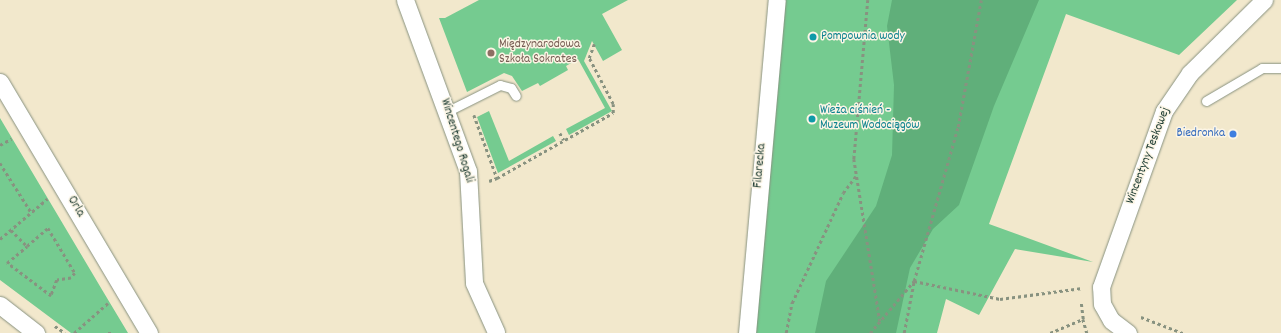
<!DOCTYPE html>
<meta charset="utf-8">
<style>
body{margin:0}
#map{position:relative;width:1281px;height:333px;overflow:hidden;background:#f2e8cc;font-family:Dekko,sans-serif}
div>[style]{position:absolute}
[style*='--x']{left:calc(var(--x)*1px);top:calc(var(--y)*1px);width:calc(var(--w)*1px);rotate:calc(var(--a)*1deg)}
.green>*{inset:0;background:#75cb90}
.forest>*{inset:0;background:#60af7a}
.path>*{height:2.5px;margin-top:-1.25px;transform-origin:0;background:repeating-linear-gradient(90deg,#889280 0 3px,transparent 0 6px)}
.roads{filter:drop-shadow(0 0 1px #889280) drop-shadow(0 0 1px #889280)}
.service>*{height:9px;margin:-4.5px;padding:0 4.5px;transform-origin:4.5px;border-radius:4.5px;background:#fff}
.minor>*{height:17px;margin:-8.5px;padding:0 8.5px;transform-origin:8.5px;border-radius:8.5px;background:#fff}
.dots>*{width:11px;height:11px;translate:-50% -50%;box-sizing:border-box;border:2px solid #fcf5e5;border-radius:50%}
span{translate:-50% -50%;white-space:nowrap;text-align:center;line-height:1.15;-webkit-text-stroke:3px #fcf5e5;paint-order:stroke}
.culture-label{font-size:13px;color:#0d838f}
.left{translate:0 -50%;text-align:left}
.education-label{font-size:13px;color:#785e54}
.shop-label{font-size:13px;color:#366cbe}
.right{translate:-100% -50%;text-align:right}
.street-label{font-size:13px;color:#1f3d34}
</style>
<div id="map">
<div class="green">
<div style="clip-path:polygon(479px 0,628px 0,602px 14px,622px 50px,603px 61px,592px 41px,584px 61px,612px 111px,569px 135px,566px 129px,605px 108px,578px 59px,566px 66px,568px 70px,540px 86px,538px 83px,522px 91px,512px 76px,504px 73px,467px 92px,439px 18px,445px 18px)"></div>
<div style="clip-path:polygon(777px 0,1237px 0,1179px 55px,1066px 14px,989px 224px,1093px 262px,1015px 249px,979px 315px,946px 299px,937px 333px,747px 333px)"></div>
<div style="clip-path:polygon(489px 111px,509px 161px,553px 136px,556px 141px,498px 173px,477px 117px)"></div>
<div style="clip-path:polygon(0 118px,104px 293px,128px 333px,71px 333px,0 280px)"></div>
</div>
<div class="forest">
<div style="clip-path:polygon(892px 0,1039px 0,994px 106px,959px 205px,933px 229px,910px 268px,896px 333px,815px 333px,826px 281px,876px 206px,892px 155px,894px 85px,887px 26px)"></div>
</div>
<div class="path">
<div style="--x:868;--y:0;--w:160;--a:95"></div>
<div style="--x:854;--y:159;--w:164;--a:80.9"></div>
<div style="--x:474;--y:115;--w:67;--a:69.9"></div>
<div style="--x:497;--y:178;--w:133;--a:-29.3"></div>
<div style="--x:613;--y:113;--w:9;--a:-90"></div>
<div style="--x:613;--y:104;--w:52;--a:-117.6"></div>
<div style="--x:589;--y:58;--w:15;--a:-70"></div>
<div style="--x:560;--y:133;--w:8;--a:60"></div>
<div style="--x:0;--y:145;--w:13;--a:-29"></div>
<div style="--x:0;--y:163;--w:58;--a:57.7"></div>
<div style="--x:489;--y:181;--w:9;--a:-21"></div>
<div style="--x:11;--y:230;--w:23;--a:45"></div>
<div style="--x:27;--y:246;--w:28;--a:-41"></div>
<div style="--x:48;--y:228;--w:52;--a:59"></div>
<div style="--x:75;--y:273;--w:6;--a:129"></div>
<div style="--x:71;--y:278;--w:14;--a:172"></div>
<div style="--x:57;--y:280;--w:17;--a:111"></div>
<div style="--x:51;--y:296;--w:55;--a:-143.1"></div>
<div style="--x:7;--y:263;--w:26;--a:-40"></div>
<div style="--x:0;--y:239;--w:62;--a:-40.4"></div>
<div style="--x:1141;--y:317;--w:45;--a:20.9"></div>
<div style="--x:1083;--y:319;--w:15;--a:74"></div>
<div style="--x:55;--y:326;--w:12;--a:35"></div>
<div style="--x:74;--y:333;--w:45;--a:-41.4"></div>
<div style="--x:108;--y:333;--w:5;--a:0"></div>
<div style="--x:786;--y:333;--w:31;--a:-79"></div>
<div style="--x:792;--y:303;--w:121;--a:-65.1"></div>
<div style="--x:843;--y:193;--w:21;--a:-53"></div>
<div style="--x:870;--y:333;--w:68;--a:-49.8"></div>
<div style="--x:914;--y:281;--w:160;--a:-74.1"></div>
<div style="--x:958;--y:127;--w:129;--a:-79.7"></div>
<div style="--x:904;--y:333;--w:53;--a:-79.1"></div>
<div style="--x:914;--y:281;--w:88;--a:11.8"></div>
<div style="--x:1000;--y:299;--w:83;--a:-7.6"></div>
<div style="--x:1050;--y:333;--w:36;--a:-23"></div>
<div style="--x:1083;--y:319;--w:16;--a:-97"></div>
</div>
<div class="roads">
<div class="service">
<div style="--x:1206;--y:101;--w:65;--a:-30.5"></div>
<div style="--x:1262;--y:68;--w:19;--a:0"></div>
<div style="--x:448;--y:111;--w:58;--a:-26.6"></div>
<div style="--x:500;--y:85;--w:11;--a:15"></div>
<div style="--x:511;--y:88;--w:9;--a:58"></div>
</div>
<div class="minor">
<div style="--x:405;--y:0;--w:182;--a:69.8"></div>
<div style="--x:468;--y:171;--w:112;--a:86.9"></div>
<div style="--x:474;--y:283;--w:54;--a:65.8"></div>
<div style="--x:0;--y:82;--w:292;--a:59.3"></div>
<div style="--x:0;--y:305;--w:46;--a:37.9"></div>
<div style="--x:747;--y:333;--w:334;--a:-84.9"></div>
<div style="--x:1128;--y:333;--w:21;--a:-143"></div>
<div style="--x:1111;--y:320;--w:18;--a:-119"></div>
<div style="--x:1102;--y:304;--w:17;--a:-93"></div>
<div style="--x:1101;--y:287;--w:187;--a:-70.3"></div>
<div style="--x:1164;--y:111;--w:46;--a:-55.6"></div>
<div style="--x:1190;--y:73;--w:104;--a:-44.6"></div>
</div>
</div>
<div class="dots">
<div style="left:813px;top:37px;background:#0f9aa8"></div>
<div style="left:491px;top:53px;background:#8d6e63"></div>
<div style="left:812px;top:119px;background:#0f9aa8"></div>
<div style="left:1233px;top:134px;background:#3f7fe0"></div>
</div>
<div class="culture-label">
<span class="left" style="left:821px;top:37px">Pompownia wody</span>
<span class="left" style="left:820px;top:119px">Wieża ciśnień -<br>Muzeum Wodociągów</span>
</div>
<div class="education-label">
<span class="left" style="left:499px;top:53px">Międzynarodowa<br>Szkoła Sokrates</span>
</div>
<div class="shop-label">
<span class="right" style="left:1225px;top:134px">Biedronka</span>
</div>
<div class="street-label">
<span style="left:456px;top:141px;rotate:73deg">Wincentego Rogali</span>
<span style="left:1149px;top:156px;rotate:-69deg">Wincentyny Teskowej</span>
<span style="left:761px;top:166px;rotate:-85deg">Filarecka</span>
<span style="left:75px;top:207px;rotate:59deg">Orla</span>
</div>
</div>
